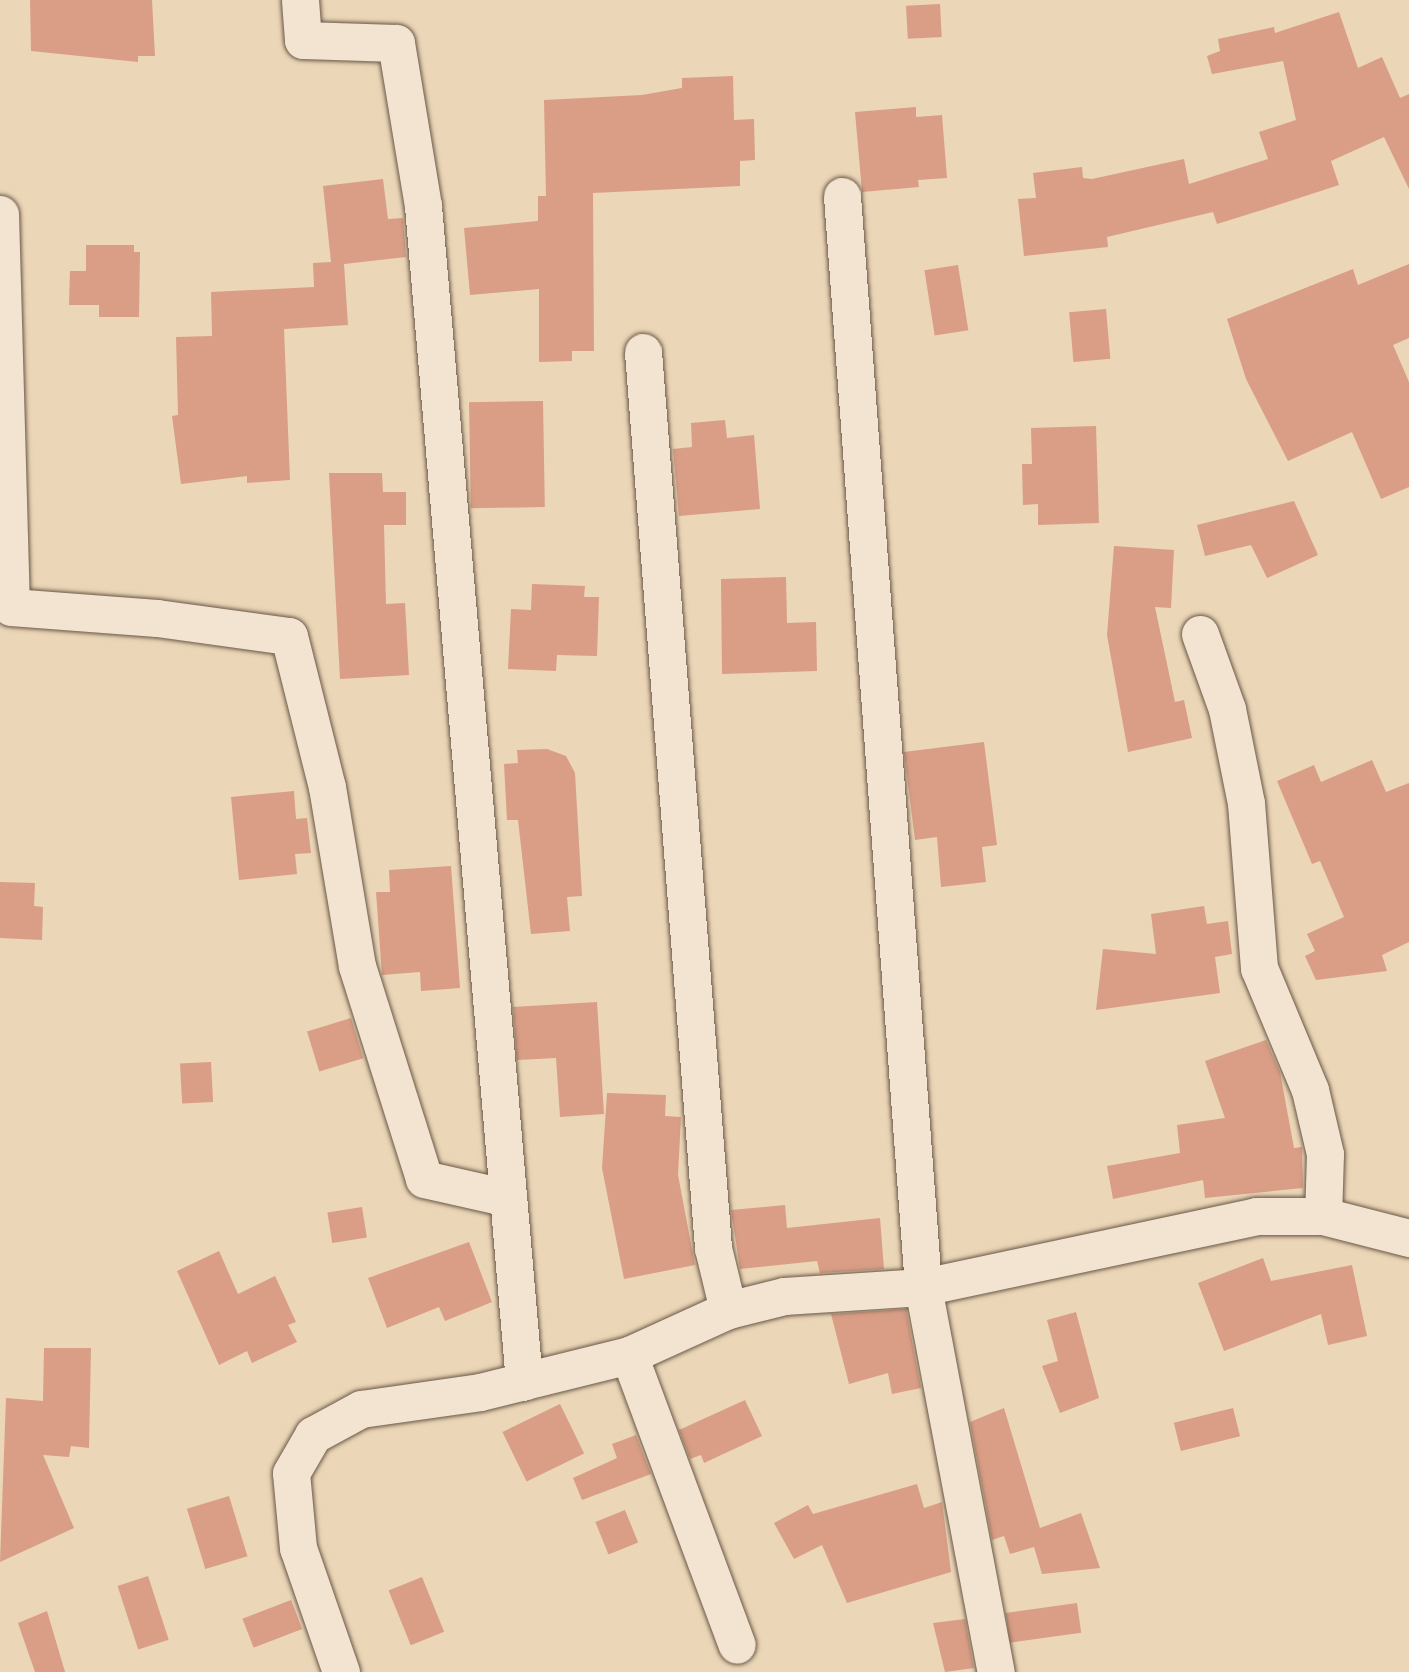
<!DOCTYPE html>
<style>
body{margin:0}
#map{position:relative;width:1409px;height:1672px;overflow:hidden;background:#ebd6b7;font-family:"Old Standard TT",serif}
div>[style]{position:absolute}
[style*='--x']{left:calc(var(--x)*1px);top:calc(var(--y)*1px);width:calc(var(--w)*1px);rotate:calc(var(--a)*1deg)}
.building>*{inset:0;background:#d99e85;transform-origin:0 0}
.roads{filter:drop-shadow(0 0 2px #6a5847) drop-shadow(0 0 2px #6a5847)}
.street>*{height:37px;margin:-18.5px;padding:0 18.5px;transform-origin:18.5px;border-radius:18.5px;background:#f2e4d0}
span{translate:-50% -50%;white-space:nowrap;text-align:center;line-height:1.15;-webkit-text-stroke:7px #f2e4d0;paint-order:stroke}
</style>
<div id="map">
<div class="building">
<div style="clip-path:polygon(30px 0,152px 0,155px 56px,138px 56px,138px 62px,31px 51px)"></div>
<div style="left:940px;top:4px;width:33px;height:34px;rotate:87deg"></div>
<div style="clip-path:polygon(1339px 12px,1358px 68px,1382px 57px,1400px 98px,1409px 94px,1409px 189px,1384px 137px,1331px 161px,1339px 185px,1262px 210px,1217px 224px,1213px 212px,1107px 237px,1108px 247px,1024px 256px,1018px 199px,1036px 198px,1033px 173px,1082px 167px,1083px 178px,1092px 179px,1184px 159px,1189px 184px,1268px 159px,1259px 132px,1296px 120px,1283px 61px,1212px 74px,1207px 56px,1220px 51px,1218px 39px,1274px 27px,1275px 33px)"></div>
<div style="clip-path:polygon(733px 76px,734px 120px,754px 119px,755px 160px,740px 161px,740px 186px,593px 193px,594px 351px,572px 351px,572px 361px,539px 362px,539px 289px,470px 295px,464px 228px,538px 221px,538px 196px,546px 196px,544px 100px,642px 95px,682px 88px,682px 78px)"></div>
<div style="clip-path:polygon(916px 107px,916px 117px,942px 115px,947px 178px,918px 180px,919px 187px,862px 192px,855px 112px)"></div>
<div style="clip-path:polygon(383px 179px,388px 219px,403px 218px,406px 257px,344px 264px,348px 325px,284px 329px,290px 480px,247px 483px,247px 476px,181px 484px,172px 416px,178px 415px,176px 337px,212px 336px,211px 292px,314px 287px,313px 263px,331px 262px,323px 186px)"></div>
<div style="clip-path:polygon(86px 245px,134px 245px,134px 252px,140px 252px,139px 317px,99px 317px,99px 305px,69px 305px,70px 271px,86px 271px)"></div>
<div style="clip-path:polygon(1409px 264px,1409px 338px,1393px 345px,1409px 382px,1409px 487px,1381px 499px,1352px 432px,1288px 461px,1246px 379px,1227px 319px,1353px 269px,1358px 285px)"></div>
<div style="left:958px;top:265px;width:66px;height:34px;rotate:81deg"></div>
<div style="left:1106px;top:309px;width:50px;height:37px;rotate:85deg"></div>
<div style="left:543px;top:401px;width:106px;height:74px;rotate:89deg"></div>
<div style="clip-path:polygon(725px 420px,727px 438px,754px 435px,760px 509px,679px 516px,673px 449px,692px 447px,691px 423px)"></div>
<div style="clip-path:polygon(1096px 426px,1099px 523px,1038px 525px,1038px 504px,1023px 505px,1022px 464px,1032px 464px,1031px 428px)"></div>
<div style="clip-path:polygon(329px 473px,382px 473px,383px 492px,406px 492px,406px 525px,384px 525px,386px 604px,405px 603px,409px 675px,340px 679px)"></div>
<div style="clip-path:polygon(1294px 501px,1318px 555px,1267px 578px,1251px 545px,1205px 556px,1197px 525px)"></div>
<div style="clip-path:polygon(1114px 546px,1174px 550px,1171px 608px,1155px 607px,1175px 702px,1184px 700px,1192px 738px,1128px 752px,1107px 635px)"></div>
<div style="clip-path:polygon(786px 577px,787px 623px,816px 622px,817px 671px,722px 674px,721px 579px)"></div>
<div style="clip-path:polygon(532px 584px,585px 586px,584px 597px,599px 597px,597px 656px,557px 655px,556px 671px,508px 669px,511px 609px,531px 610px)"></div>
<div style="clip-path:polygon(984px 742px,997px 845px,982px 847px,986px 882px,941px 887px,937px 837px,915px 840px,904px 752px)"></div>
<div style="clip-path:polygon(547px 749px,566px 756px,575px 773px,582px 896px,567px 897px,570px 931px,531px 934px,518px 820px,507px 820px,504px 764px,518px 763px,517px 750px)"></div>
<div style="clip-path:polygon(1372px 760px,1386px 792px,1409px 783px,1409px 942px,1382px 955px,1387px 971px,1316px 980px,1305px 956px,1315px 951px,1307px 934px,1344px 917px,1320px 861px,1312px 864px,1277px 781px,1314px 765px,1321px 782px)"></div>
<div style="clip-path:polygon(294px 791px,296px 819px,307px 818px,311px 853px,295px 854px,297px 874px,239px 880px,231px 797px)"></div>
<div style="clip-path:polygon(451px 866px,460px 988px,421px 991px,420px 972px,382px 975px,376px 892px,390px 892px,389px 870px)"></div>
<div style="clip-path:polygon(0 882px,35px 883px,34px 906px,43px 907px,42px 940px,0 938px)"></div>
<div style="clip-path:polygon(1204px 906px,1207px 924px,1228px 921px,1232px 954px,1215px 957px,1220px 993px,1096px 1010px,1103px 949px,1156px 954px,1151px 914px)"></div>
<div style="clip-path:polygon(597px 1002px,604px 1114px,560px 1117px,556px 1058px,517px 1060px,513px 1007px)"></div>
<div style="left:351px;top:1018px;width:42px;height:46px;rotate:73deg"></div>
<div style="clip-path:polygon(1266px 1040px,1280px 1072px,1294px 1148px,1302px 1147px,1303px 1188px,1205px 1198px,1203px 1180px,1113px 1199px,1107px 1166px,1180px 1153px,1177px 1125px,1225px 1118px,1205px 1061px)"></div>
<div style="left:211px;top:1062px;width:40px;height:31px;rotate:87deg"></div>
<div style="clip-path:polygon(607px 1093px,666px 1095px,665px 1116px,681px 1117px,678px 1175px,695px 1265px,624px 1279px,602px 1168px)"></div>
<div style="clip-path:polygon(785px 1205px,787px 1228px,880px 1218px,884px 1269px,820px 1273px,817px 1261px,740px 1269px,731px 1210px)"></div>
<div style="left:362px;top:1207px;width:31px;height:35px;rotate:81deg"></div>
<div style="clip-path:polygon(469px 1242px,492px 1302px,445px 1321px,439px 1307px,387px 1328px,368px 1278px)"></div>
<div style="clip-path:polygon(219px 1251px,238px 1294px,275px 1276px,296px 1322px,288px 1325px,297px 1342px,252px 1363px,247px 1351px,219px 1365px,177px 1271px)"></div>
<div style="clip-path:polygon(1263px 1258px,1271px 1281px,1352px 1265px,1367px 1336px,1328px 1345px,1321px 1314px,1224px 1351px,1198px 1283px)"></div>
<div style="clip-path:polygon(906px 1309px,921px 1388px,892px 1394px,888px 1373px,849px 1384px,831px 1314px)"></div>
<div style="clip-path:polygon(1076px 1312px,1099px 1398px,1060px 1413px,1042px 1366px,1058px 1361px,1047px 1320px)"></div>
<div style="clip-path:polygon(44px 1348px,91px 1348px,89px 1448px,71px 1446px,69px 1457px,43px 1455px,74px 1528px,0 1562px,6px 1398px,43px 1401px)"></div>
<div style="clip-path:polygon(745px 1400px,762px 1436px,704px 1463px,701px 1455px,690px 1459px,679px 1430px)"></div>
<div style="left:560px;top:1404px;width:55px;height:64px;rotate:64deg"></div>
<div style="clip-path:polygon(1004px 1408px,1040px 1528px,1081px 1513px,1100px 1568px,1042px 1574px,1034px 1547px,1010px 1554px,1004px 1536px,992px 1540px,970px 1422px)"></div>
<div style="left:1233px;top:1408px;width:29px;height:61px;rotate:76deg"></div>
<div style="clip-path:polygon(636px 1435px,651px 1474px,582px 1500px,573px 1478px,617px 1458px,612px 1444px)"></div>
<div style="clip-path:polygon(917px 1484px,924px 1508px,942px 1502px,951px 1572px,847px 1603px,822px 1545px,794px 1559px,774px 1523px,808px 1505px,813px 1514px)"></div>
<div style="left:229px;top:1496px;width:63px;height:44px;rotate:73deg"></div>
<div style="left:625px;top:1510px;width:35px;height:32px;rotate:68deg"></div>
<div style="left:148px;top:1576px;width:67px;height:32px;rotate:72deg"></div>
<div style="left:422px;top:1577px;width:59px;height:36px;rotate:68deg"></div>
<div style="left:291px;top:1600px;width:31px;height:52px;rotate:69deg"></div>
<div style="left:1077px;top:1603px;width:30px;height:72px;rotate:82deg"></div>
<div style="clip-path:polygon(47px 1611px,65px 1672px,35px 1672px,18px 1623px)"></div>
<div style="clip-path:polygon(965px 1619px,974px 1668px,945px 1672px,933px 1623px)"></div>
</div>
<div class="roads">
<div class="street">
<div style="--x:300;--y:0;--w:40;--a:85.7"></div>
<div style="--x:303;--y:40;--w:93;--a:1.8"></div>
<div style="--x:396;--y:43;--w:165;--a:80.6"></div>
<div style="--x:423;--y:206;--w:1180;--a:85.09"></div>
<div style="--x:842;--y:196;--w:1094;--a:85.75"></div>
<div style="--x:923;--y:1287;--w:392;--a:79.3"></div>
<div style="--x:0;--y:214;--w:393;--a:88.4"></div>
<div style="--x:11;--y:607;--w:146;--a:4.3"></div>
<div style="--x:157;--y:618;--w:133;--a:7.8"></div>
<div style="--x:289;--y:636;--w:156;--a:75.9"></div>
<div style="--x:327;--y:787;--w:181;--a:80.5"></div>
<div style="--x:357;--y:966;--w:223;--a:72.5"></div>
<div style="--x:424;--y:1179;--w:86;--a:12.7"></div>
<div style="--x:643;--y:352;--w:899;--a:85.53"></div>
<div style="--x:713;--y:1248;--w:64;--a:76.4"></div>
<div style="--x:1200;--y:634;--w:80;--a:70.2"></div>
<div style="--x:1227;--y:709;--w:96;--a:78.6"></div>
<div style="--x:1246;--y:803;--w:166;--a:85.5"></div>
<div style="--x:1259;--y:968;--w:132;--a:67.3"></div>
<div style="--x:1310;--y:1090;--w:66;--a:76.8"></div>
<div style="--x:1325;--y:1154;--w:62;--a:91.8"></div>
<div style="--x:629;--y:1355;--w:309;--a:69.6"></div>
<div style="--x:341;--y:1672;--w:131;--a:-109.1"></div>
<div style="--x:298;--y:1548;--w:75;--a:-95.3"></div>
<div style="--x:291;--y:1473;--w:44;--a:-59.9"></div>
<div style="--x:313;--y:1435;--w:55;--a:-28.4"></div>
<div style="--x:361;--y:1409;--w:120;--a:-8.1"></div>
<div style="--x:480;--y:1392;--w:154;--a:-13.9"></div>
<div style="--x:629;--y:1355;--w:109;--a:-24.4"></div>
<div style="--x:728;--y:1310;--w:58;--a:-14"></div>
<div style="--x:784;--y:1296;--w:139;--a:-3.7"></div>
<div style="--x:923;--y:1287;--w:340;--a:-12"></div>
<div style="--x:1256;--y:1216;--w:67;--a:0"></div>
<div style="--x:1323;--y:1216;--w:89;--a:14.3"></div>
</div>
</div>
</div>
